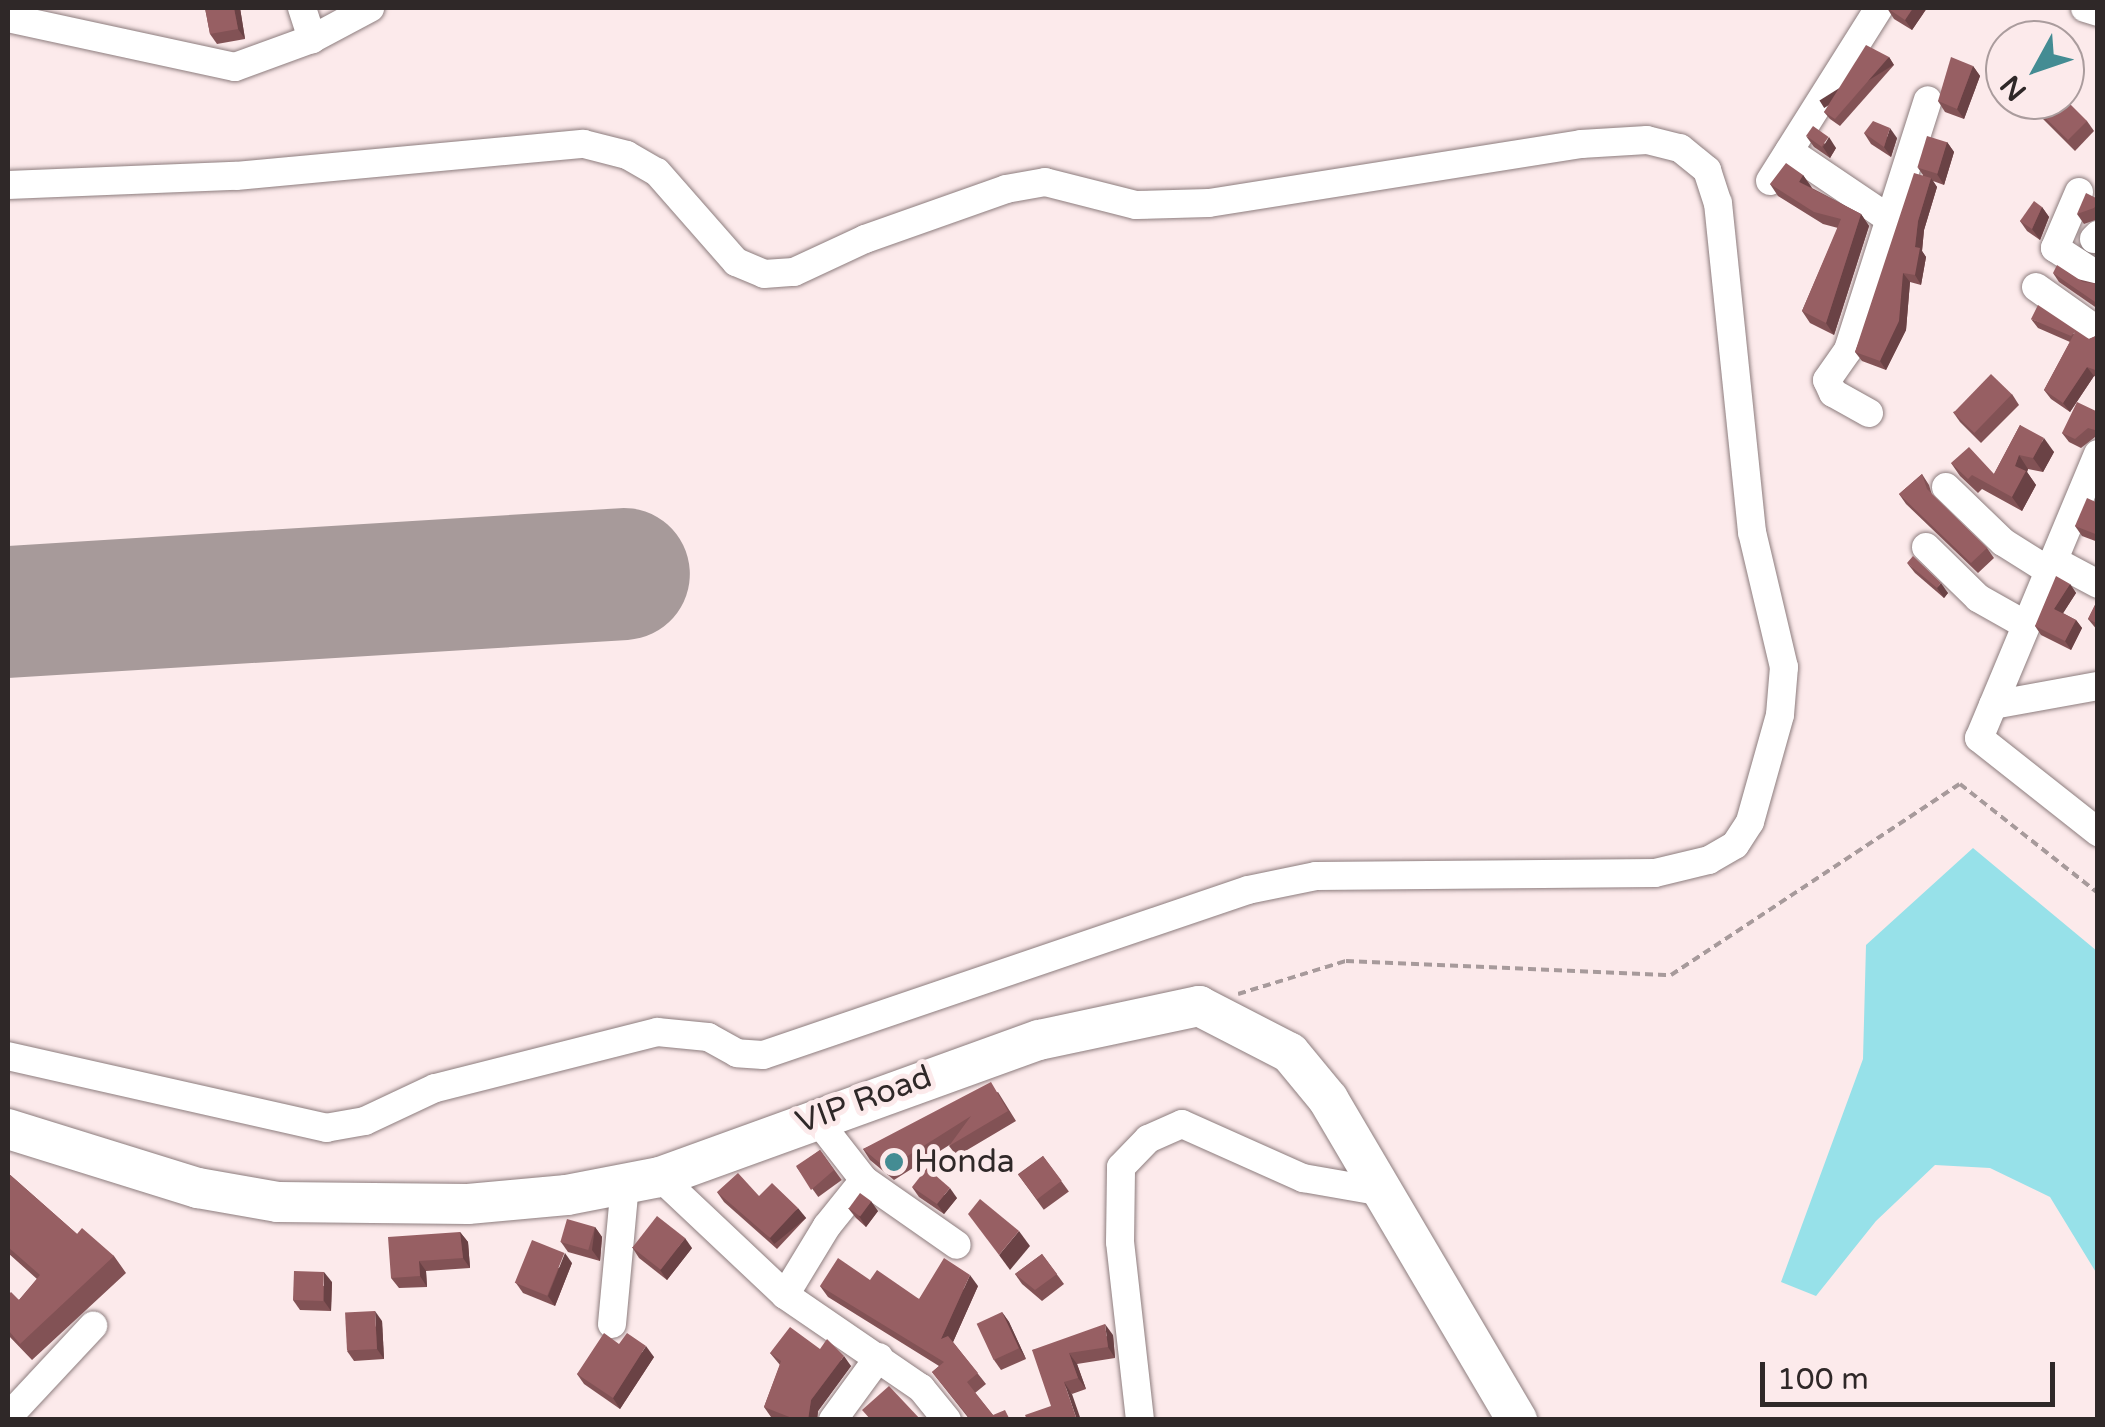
<!DOCTYPE html>
<style>
body{margin:0}
#map{position:relative;width:2105px;height:1427px;overflow:hidden;background:#fceaeb;font-family:"Varela Round",sans-serif}
div>[style]{position:absolute}
[style*='--x']{left:calc(var(--x)*1px);top:calc(var(--y)*1px);width:calc(var(--w)*1px);rotate:calc(var(--a)*1deg)}
.water>*{inset:0;background:#97e1e9}
.runway>*{height:132px;margin:-66px;padding:0 66px;transform-origin:66px;border-radius:66px;background:#a79a9a}
.path>*{height:4px;margin-top:-2px;transform-origin:0;background:repeating-linear-gradient(90deg,#a79a9b 0 8px,transparent 0 13px)}
.roads{filter:drop-shadow(0 0 2px #8d7d7e) drop-shadow(0 0 2px #8d7d7e)}
.minor>*{height:28px;margin:-14px;padding:0 14px;transform-origin:14px;border-radius:14px;background:#fff}
.highway>*{height:40px;margin:-20px;padding:0 20px;transform-origin:20px;border-radius:20px;background:#fff}
.wall>*{inset:0;background:#825255;transform-origin:0 0}
.shaded-wall>*{inset:0;background:#6a4245;transform-origin:0 0}
.building>*{inset:0;background:#975f63;transform-origin:0 0}
.dots>*{width:28px;height:28px;translate:-50% -50%;box-sizing:border-box;border:5px solid #fceaeb;border-radius:50%}
span{translate:-50% -50%;white-space:nowrap;text-align:center;line-height:1.15;-webkit-text-stroke:10px #fceaeb;paint-order:stroke}
.street-label{font-size:32px;color:#2f2828}
.poi-label{font-size:32px;color:#2f2828}
.left{translate:0 -50%;text-align:left}
.frame{position:absolute;inset:0;border:10px solid #2f2828;pointer-events:none}
.north{position:absolute;left:1985px;top:20px;width:100px;height:100px;box-sizing:border-box;background:#fceaeb;border:2px solid #aa9c9d;border-radius:50%;rotate:230deg;font-size:28px;font-weight:700;line-height:40px;text-align:center;color:#2f2828}
.north::after{content:'';display:block;margin:auto;width:35px;height:45px;background:#448c93;clip-path:polygon(50% 0,100% 100%,50% 72%,0 100%)}
.scale{position:absolute;left:1760px;top:1362px;width:295px;height:45px;box-sizing:border-box;border:5px solid #2f2828;border-top:0;padding-left:12px;font-size:30px;line-height:35px;white-space:nowrap;color:#2f2828;-webkit-text-stroke:8px #fceaeb;paint-order:stroke}
</style>
<div id="map">
<div class="water">
<div style="clip-path:polygon(1973px 848px,2097px 951px,2097px 1274px,2050px 1197px,1990px 1168px,1935px 1165px,1876px 1221px,1816px 1296px,1781px 1282px,1863px 1059px,1866px 945px)"></div>
</div>
<div class="runway">
<div style="--x:8;--y:612;--w:617;--a:-3.53"></div>
</div>
<div class="path">
<div style="--x:1238;--y:994;--w:113;--a:-17"></div>
<div style="--x:1346;--y:961;--w:325;--a:2.5"></div>
<div style="--x:1671;--y:975;--w:346;--a:-33.5"></div>
<div style="--x:1960;--y:784;--w:176;--a:38.3"></div>
</div>
<div class="roads">
<div class="minor">
<div style="--x:302;--y:8;--w:33;--a:72"></div>
<div style="--x:2085;--y:8;--w:14;--a:17"></div>
<div style="--x:8;--y:18;--w:232;--a:12.2"></div>
<div style="--x:235;--y:67;--w:82;--a:-20"></div>
<div style="--x:312;--y:39;--w:66;--a:-28.1"></div>
<div style="--x:1789;--y:151;--w:127;--a:34.1"></div>
<div style="--x:1770;--y:181;--w:204;--a:-57.8"></div>
<div style="--x:8;--y:185;--w:228;--a:-2.3"></div>
<div style="--x:236;--y:176;--w:349;--a:-5.3"></div>
<div style="--x:584;--y:144;--w:44;--a:14.3"></div>
<div style="--x:627;--y:155;--w:34;--a:30"></div>
<div style="--x:657;--y:172;--w:120;--a:48.7"></div>
<div style="--x:736;--y:262;--w:30;--a:23"></div>
<div style="--x:764;--y:274;--w:30;--a:-4"></div>
<div style="--x:794;--y:272;--w:78;--a:-24.9"></div>
<div style="--x:865;--y:239;--w:150;--a:-19.5"></div>
<div style="--x:1006;--y:189;--w:40;--a:-10"></div>
<div style="--x:1045;--y:182;--w:94;--a:14.2"></div>
<div style="--x:1136;--y:205;--w:73;--a:-1.6"></div>
<div style="--x:1209;--y:203;--w:377;--a:-9"></div>
<div style="--x:1581;--y:144;--w:66;--a:-3.5"></div>
<div style="--x:1647;--y:140;--w:34;--a:14"></div>
<div style="--x:1680;--y:148;--w:35;--a:39"></div>
<div style="--x:1707;--y:170;--w:35;--a:72"></div>
<div style="--x:1718;--y:203;--w:331;--a:84.1"></div>
<div style="--x:1752;--y:532;--w:139;--a:76.7"></div>
<div style="--x:1784;--y:667;--w:48;--a:94.8"></div>
<div style="--x:1780;--y:715;--w:111;--a:105.7"></div>
<div style="--x:1750;--y:822;--w:27;--a:123"></div>
<div style="--x:1735;--y:845;--w:30;--a:150"></div>
<div style="--x:1709;--y:860;--w:56;--a:166.5"></div>
<div style="--x:1655;--y:873;--w:339;--a:179.5"></div>
<div style="--x:1316;--y:876;--w:69;--a:168.4"></div>
<div style="--x:1248;--y:890;--w:512;--a:161.21"></div>
<div style="--x:763;--y:1055;--w:26;--a:-176"></div>
<div style="--x:737;--y:1053;--w:33;--a:-151"></div>
<div style="--x:708;--y:1037;--w:51;--a:-174.4"></div>
<div style="--x:657;--y:1032;--w:229;--a:165.8"></div>
<div style="--x:435;--y:1088;--w:77;--a:154.8"></div>
<div style="--x:365;--y:1121;--w:39;--a:170"></div>
<div style="--x:327;--y:1128;--w:327;--a:-167.3"></div>
<div style="--x:2079;--y:192;--w:61;--a:113.2"></div>
<div style="--x:2055;--y:248;--w:51;--a:33.1"></div>
<div style="--x:2094;--y:239;--w:6;--a:-45"></div>
<div style="--x:2036;--y:287;--w:76;--a:35.4"></div>
<div style="--x:1869;--y:413;--w:41;--a:-150.9"></div>
<div style="--x:1833;--y:393;--w:14;--a:-115"></div>
<div style="--x:1827;--y:380;--w:37;--a:-55"></div>
<div style="--x:1848;--y:350;--w:262;--a:-72.3"></div>
<div style="--x:2098;--y:454;--w:308;--a:112.7"></div>
<div style="--x:1979;--y:738;--w:152;--a:38.3"></div>
<div style="--x:1946;--y:487;--w:79;--a:44"></div>
<div style="--x:2003;--y:542;--w:54;--a:32.2"></div>
<div style="--x:1926;--y:547;--w:73;--a:44.4"></div>
<div style="--x:1978;--y:598;--w:55;--a:29.4"></div>
<div style="--x:2053;--y:560;--w:51;--a:28.1"></div>
<div style="--x:1993;--y:705;--w:107;--a:-10.3"></div>
<div style="--x:815;--y:1117;--w:80;--a:52.1"></div>
<div style="--x:864;--y:1180;--w:113;--a:35"></div>
<div style="--x:660;--y:1177;--w:172;--a:43.3"></div>
<div style="--x:785;--y:1295;--w:165;--a:34.4"></div>
<div style="--x:921;--y:1388;--w:41;--a:50.9"></div>
<div style="--x:785;--y:1295;--w:81;--a:-58.7"></div>
<div style="--x:827;--y:1226;--w:59;--a:-51.2"></div>
<div style="--x:612;--y:1324;--w:142;--a:-84.7"></div>
<div style="--x:8;--y:1417;--w:125;--a:-47"></div>
<div style="--x:833;--y:1420;--w:78;--a:-53.9"></div>
<div style="--x:1140;--y:1420;--w:179;--a:-96.4"></div>
<div style="--x:1120;--y:1242;--w:75;--a:-89.2"></div>
<div style="--x:1121;--y:1167;--w:39;--a:-46"></div>
<div style="--x:1148;--y:1139;--w:37;--a:-24"></div>
<div style="--x:1182;--y:1124;--w:133;--a:24.1"></div>
<div style="--x:1303;--y:1178;--w:87;--a:9.9"></div>
</div>
<div class="highway">
<div style="--x:8;--y:1129;--w:199;--a:17.3"></div>
<div style="--x:198;--y:1188;--w:81;--a:9.9"></div>
<div style="--x:278;--y:1202;--w:190;--a:0.6"></div>
<div style="--x:468;--y:1204;--w:99;--a:-5.2"></div>
<div style="--x:567;--y:1195;--w:95;--a:-11"></div>
<div style="--x:660;--y:1177;--w:403;--a:-19.9"></div>
<div style="--x:1039;--y:1040;--w:164;--a:-12"></div>
<div style="--x:1199;--y:1006;--w:102;--a:27.3"></div>
<div style="--x:1290;--y:1053;--w:60;--a:50.4"></div>
<div style="--x:1328;--y:1099;--w:373;--a:59.5"></div>
</div>
</div>
<div class="wall">
<div style="clip-path:polygon(205px 8px,240px 8px,245px 39px,217px 44px,210px 34px)"></div>
<div style="clip-path:polygon(1887px 8px,1927px 8px,1912px 30px,1894px 19px)"></div>
<div style="clip-path:polygon(1889px 57px,1894px 65px,1840px 126px,1830px 119px,1824px 112px)"></div>
<div style="clip-path:polygon(1973px 66px,1980px 76px,1964px 119px,1945px 112px,1938px 101px)"></div>
<div style="clip-path:polygon(2031px 104px,2087px 121px,2094px 131px,2075px 151px,2038px 114px)"></div>
<div style="clip-path:polygon(1864px 133px,1897px 138px,1891px 157px,1871px 144px)"></div>
<div style="clip-path:polygon(1806px 136px,1836px 148px,1830px 158px,1814px 147px)"></div>
<div style="clip-path:polygon(1947px 142px,1954px 152px,1944px 185px,1933px 181px,1937px 187px,1924px 230px,1922px 251px,1926px 257px,1921px 285px,1910px 282px,1906px 330px,1886px 370px,1862px 361px,1855px 352px,1923px 175px,1918px 168px)"></div>
<div style="clip-path:polygon(1803px 175px,1812px 188px,1861px 214px,1869px 226px,1834px 335px,1810px 323px,1802px 311px,1838px 228px,1823px 224px,1778px 196px,1770px 184px)"></div>
<div style="clip-path:polygon(2098px 199px,2098px 219px,2084px 224px,2077px 214px)"></div>
<div style="clip-path:polygon(2042px 207px,2049px 217px,2040px 240px,2027px 231px,2020px 221px)"></div>
<div style="clip-path:polygon(2053px 273px,2098px 284px,2098px 309px,2059px 282px)"></div>
<div style="clip-path:polygon(2031px 319px,2089px 339px,2098px 335px,2098px 378px,2094px 376px,2070px 412px,2051px 399px,2044px 390px,2070px 342px,2038px 328px)"></div>
<div style="clip-path:polygon(2012px 394px,2019px 405px,1981px 443px,1960px 422px,1953px 412px)"></div>
<div style="clip-path:polygon(2098px 412px,2098px 438px,2095px 437px,2081px 448px,2069px 442px,2062px 433px)"></div>
<div style="clip-path:polygon(2020px 425px,2054px 452px,2043px 472px,2028px 469px,2027px 472px,2036px 485px,2022px 511px,1982px 489px,1978px 493px,1960px 476px,1951px 463px,1994px 474px)"></div>
<div style="clip-path:polygon(1922px 474px,1929px 485px,1932px 495px,1987px 548px,1994px 558px,1978px 573px,1906px 504px,1899px 494px)"></div>
<div style="clip-path:polygon(2098px 503px,2098px 542px,2082px 536px,2075px 526px)"></div>
<div style="clip-path:polygon(1907px 563px,1948px 593px,1944px 598px,1915px 573px)"></div>
<div style="clip-path:polygon(2070px 584px,2076px 593px,2063px 613px,2076px 620px,2082px 628px,2071px 650px,2041px 635px,2035px 626px)"></div>
<div style="clip-path:polygon(2098px 599px,2098px 631px,2088px 619px)"></div>
<div style="clip-path:polygon(998px 1092px,1016px 1121px,957px 1156px,949px 1146px,951px 1144px,894px 1180px,870px 1160px,863px 1149px)"></div>
<div style="left:820px;top:1150px;width:37px;height:29px;rotate:54deg"></div>
<div style="left:1043px;top:1156px;width:44px;height:31px;rotate:54deg"></div>
<div style="clip-path:polygon(8px 1173px,77px 1234px,114px 1256px,126px 1273px,32px 1360px,8px 1335px,8px 1295px,19px 1300px,37px 1279px,8px 1253px)"></div>
<div style="clip-path:polygon(912px 1187px,957px 1198px,944px 1214px,919px 1197px)"></div>
<div style="clip-path:polygon(717px 1192px,759px 1196px,806px 1218px,777px 1249px,724px 1202px)"></div>
<div style="clip-path:polygon(848px 1208px,878px 1211px,866px 1227px,856px 1218px)"></div>
<div style="clip-path:polygon(595px 1227px,602px 1237px,600px 1261px,568px 1252px,561px 1242px)"></div>
<div style="clip-path:polygon(460px 1232px,468px 1242px,470px 1268px,426px 1271px,427px 1287px,399px 1288px,391px 1278px)"></div>
<div style="clip-path:polygon(632px 1247px,692px 1248px,667px 1280px,639px 1258px)"></div>
<div style="clip-path:polygon(1042px 1254px,1064px 1284px,1042px 1301px,1022px 1284px,1015px 1274px)"></div>
<div style="clip-path:polygon(572px 1263px,555px 1306px,523px 1293px,516px 1283px)"></div>
<div style="clip-path:polygon(870px 1280px,919px 1299px,978px 1286px,953px 1342px,986px 1384px,975px 1393px,993px 1415px,1012px 1420px,970px 1420px,932px 1372px,939px 1366px,828px 1297px,820px 1286px)"></div>
<div style="clip-path:polygon(332px 1282px,331px 1311px,300px 1310px,293px 1300px)"></div>
<div style="clip-path:polygon(1002px 1312px,1009px 1322px,1026px 1359px,1001px 1370px,994px 1360px)"></div>
<div style="clip-path:polygon(382px 1321px,384px 1359px,354px 1361px,347px 1351px)"></div>
<div style="clip-path:polygon(1113px 1335px,1115px 1358px,1077px 1364px,1086px 1389px,1072px 1394px,1032px 1350px)"></div>
<div style="clip-path:polygon(619px 1344px,654px 1357px,620px 1409px,584px 1384px,577px 1374px)"></div>
<div style="clip-path:polygon(820px 1349px,851px 1366px,818px 1411px,817px 1420px,778px 1420px,771px 1417px,764px 1407px,780px 1365px,770px 1353px)"></div>
</div>
<div class="shaded-wall">
<div style="clip-path:polygon(234px 8px,240px 8px,245px 39px,238px 29px)"></div>
<div style="clip-path:polygon(1913px 8px,1927px 8px,1912px 30px,1905px 20px)"></div>
<div style="left:1889px;top:57px;width:9px;height:82px;rotate:58deg"></div>
<div style="clip-path:polygon(1973px 66px,1980px 76px,1964px 119px,1957px 109px)"></div>
<div style="clip-path:polygon(1890px 128px,1897px 138px,1891px 157px,1884px 147px)"></div>
<div style="clip-path:polygon(1829px 137px,1836px 148px,1830px 158px,1823px 147px)"></div>
<div style="clip-path:polygon(1947px 142px,1954px 152px,1944px 185px,1937px 174px)"></div>
<div style="clip-path:polygon(1803px 175px,1812px 188px,1799px 182px)"></div>
<div style="clip-path:polygon(1931px 178px,1937px 187px,1924px 230px,1922px 251px,1926px 257px,1921px 285px,1915px 275px,1915px 247px,1918px 221px)"></div>
<div style="clip-path:polygon(2042px 207px,2049px 217px,2040px 240px,2032px 229px)"></div>
<div style="clip-path:polygon(1861px 214px,1869px 226px,1834px 335px,1826px 323px)"></div>
<div style="clip-path:polygon(1903px 273px,1910px 282px,1906px 330px,1886px 370px,1880px 361px)"></div>
<div style="clip-path:polygon(2087px 367px,2094px 376px,2070px 412px,2063px 403px)"></div>
<div style="clip-path:polygon(2044px 438px,2054px 452px,2043px 472px,2033px 458px)"></div>
<div style="clip-path:polygon(2019px 455px,2028px 469px,2027px 472px,2036px 485px,2022px 511px,2012px 497px,2015px 466px)"></div>
<div style="clip-path:polygon(1941px 583px,1948px 593px,1944px 598px,1937px 588px)"></div>
<div style="clip-path:polygon(2070px 584px,2076px 593px,2060px 618px,2054px 609px)"></div>
<div style="clip-path:polygon(2076px 620px,2082px 628px,2071px 650px,2065px 641px)"></div>
<div style="clip-path:polygon(950px 1188px,957px 1198px,944px 1214px,937px 1204px)"></div>
<div style="clip-path:polygon(871px 1201px,878px 1211px,866px 1227px,859px 1216px)"></div>
<div style="left:798px;top:1208px;width:13px;height:41px;rotate:51deg"></div>
<div style="clip-path:polygon(595px 1227px,602px 1237px,600px 1261px,592px 1250px)"></div>
<div style="clip-path:polygon(1019px 1231px,1030px 1246px,1010px 1270px,999px 1255px)"></div>
<div style="clip-path:polygon(460px 1232px,468px 1242px,470px 1268px,463px 1258px)"></div>
<div style="clip-path:polygon(685px 1238px,692px 1248px,667px 1280px,660px 1270px)"></div>
<div style="clip-path:polygon(565px 1253px,572px 1263px,555px 1306px,548px 1296px)"></div>
<div style="clip-path:polygon(419px 1261px,426px 1271px,427px 1287px,420px 1276px)"></div>
<div style="clip-path:polygon(324px 1272px,332px 1282px,331px 1311px,324px 1301px)"></div>
<div style="clip-path:polygon(970px 1275px,978px 1286px,949px 1351px,941px 1339px)"></div>
<div style="clip-path:polygon(375px 1311px,382px 1321px,384px 1359px,377px 1349px)"></div>
<div style="clip-path:polygon(1002px 1312px,1009px 1322px,1026px 1359px,1019px 1348px)"></div>
<div style="clip-path:polygon(1105px 1324px,1113px 1335px,1115px 1358px,1108px 1347px)"></div>
<div style="clip-path:polygon(646px 1346px,654px 1357px,620px 1409px,613px 1398px)"></div>
<div style="clip-path:polygon(1069px 1353px,1077px 1364px,1086px 1389px,1078px 1378px)"></div>
<div style="clip-path:polygon(844px 1356px,851px 1366px,818px 1411px,817px 1420px,808px 1420px,811px 1400px)"></div>
<div style="clip-path:polygon(1064px 1382px,1072px 1394px,1081px 1420px,1077px 1420px)"></div>
</div>
<div class="building">
<div style="clip-path:polygon(205px 8px,234px 8px,238px 29px,210px 34px)"></div>
<div style="clip-path:polygon(1887px 8px,1913px 8px,1905px 20px)"></div>
<div style="clip-path:polygon(1866px 45px,1889px 57px,1835px 119px,1824px 112px)"></div>
<div style="clip-path:polygon(1951px 57px,1973px 66px,1957px 109px,1938px 101px)"></div>
<div style="clip-path:polygon(2065px 99px,2087px 121px,2068px 140px,2031px 104px,2034px 100px)"></div>
<div style="clip-path:polygon(1873px 121px,1890px 128px,1884px 147px,1864px 133px)"></div>
<div style="left:1813px;top:126px;width:19px;height:12px;rotate:35deg"></div>
<div style="left:1927px;top:136px;width:21px;height:33px;rotate:17deg"></div>
<div style="clip-path:polygon(1786px 163px,1803px 175px,1799px 182px,1861px 214px,1826px 323px,1802px 311px,1841px 219px,1814px 212px,1770px 184px)"></div>
<div style="clip-path:polygon(1914px 173px,1931px 178px,1918px 221px,1915px 247px,1920px 248px,1915px 275px,1903px 273px,1899px 321px,1880px 361px,1855px 352px)"></div>
<div style="clip-path:polygon(2086px 193px,2098px 199px,2098px 202px,2094px 208px,2077px 214px)"></div>
<div style="clip-path:polygon(2034px 201px,2042px 207px,2032px 229px,2020px 221px)"></div>
<div style="clip-path:polygon(2057px 265px,2083px 282px,2098px 284px,2098px 304px,2053px 273px)"></div>
<div style="clip-path:polygon(2038px 305px,2089px 339px,2098px 335px,2098px 371px,2087px 367px,2063px 403px,2044px 390px,2075px 332px,2071px 336px,2031px 319px)"></div>
<div style="left:1991px;top:374px;width:29px;height:54px;rotate:44deg"></div>
<div style="clip-path:polygon(2077px 402px,2098px 412px,2098px 431px,2088px 428px,2075px 439px,2062px 433px)"></div>
<div style="clip-path:polygon(2020px 425px,2044px 438px,2033px 458px,2019px 455px,2015px 466px,2026px 471px,2012px 497px,1972px 475px,1968px 479px,1951px 463px,1969px 447px,1994px 474px)"></div>
<div style="clip-path:polygon(1922px 474px,1927px 489px,1987px 548px,1971px 563px,1899px 494px)"></div>
<div style="clip-path:polygon(2087px 498px,2098px 503px,2098px 535px,2075px 526px)"></div>
<div style="clip-path:polygon(1913px 556px,1941px 583px,1937px 588px,1907px 563px)"></div>
<div style="clip-path:polygon(2056px 576px,2070px 584px,2054px 609px,2076px 620px,2065px 641px,2035px 626px)"></div>
<div style="clip-path:polygon(2098px 599px,2098px 624px,2088px 619px)"></div>
<div style="clip-path:polygon(991px 1082px,1008px 1111px,949px 1146px,971px 1116px,887px 1169px,863px 1149px)"></div>
<div style="clip-path:polygon(820px 1150px,834px 1170px,811px 1190px,796px 1166px)"></div>
<div style="left:1043px;top:1156px;width:31px;height:31px;rotate:53deg"></div>
<div style="clip-path:polygon(927px 1168px,950px 1188px,937px 1204px,912px 1187px)"></div>
<div style="clip-path:polygon(8px 1173px,77px 1234px,82px 1228px,114px 1256px,20px 1344px,8px 1330px,8px 1295px,11px 1292px,19px 1300px,40px 1275px,8px 1247px)"></div>
<div style="clip-path:polygon(738px 1173px,759px 1196px,772px 1183px,798px 1208px,770px 1238px,717px 1192px)"></div>
<div style="left:860px;top:1193px;width:14px;height:19px;rotate:36deg"></div>
<div style="clip-path:polygon(980px 1199px,1019px 1231px,999px 1255px,968px 1214px)"></div>
<div style="left:657px;top:1216px;width:36px;height:40px;rotate:38deg"></div>
<div style="left:567px;top:1219px;width:29px;height:24px;rotate:16deg"></div>
<div style="clip-path:polygon(460px 1232px,463px 1258px,419px 1261px,420px 1276px,391px 1278px,388px 1237px)"></div>
<div style="left:532px;top:1240px;width:35px;height:46px;rotate:22deg"></div>
<div style="clip-path:polygon(1042px 1254px,1057px 1274px,1035px 1290px,1015px 1274px)"></div>
<div style="clip-path:polygon(838px 1258px,870px 1280px,877px 1270px,919px 1299px,944px 1258px,970px 1275px,941px 1339px,948px 1336px,978px 1373px,967px 1382px,993px 1415px,1005px 1410px,1010px 1420px,971px 1420px,932px 1372px,944px 1362px,820px 1286px)"></div>
<div style="left:294px;top:1271px;width:30px;height:29px;rotate:2deg"></div>
<div style="left:375px;top:1311px;width:38px;height:30px;rotate:87deg"></div>
<div style="left:1002px;top:1312px;width:40px;height:28px;rotate:65deg"></div>
<div style="clip-path:polygon(1105px 1324px,1108px 1347px,1069px 1353px,1078px 1378px,1064px 1382px,1077px 1420px,1027px 1420px,1025px 1415px,1051px 1406px,1032px 1350px)"></div>
<div style="clip-path:polygon(790px 1327px,820px 1349px,827px 1339px,844px 1356px,811px 1400px,808px 1420px,797px 1420px,764px 1407px,781px 1361px,770px 1353px)"></div>
<div style="clip-path:polygon(604px 1333px,619px 1344px,627px 1333px,646px 1346px,613px 1398px,577px 1374px)"></div>
<div style="clip-path:polygon(889px 1386px,921px 1420px,871px 1420px,862px 1410px)"></div>
</div>
<div class="dots">
<div style="left:894px;top:1162px;background:#448c93"></div>
</div>
<div class="street-label">
<span style="left:864px;top:1100px;rotate:-20deg">VIP Road</span>
</div>
<div class="poi-label">
<span class="left" style="left:914px;top:1162px">Honda</span>
</div>
<div class="frame"></div>
<div class="north">N</div>
<div class="scale">100 m</div>
</div>
